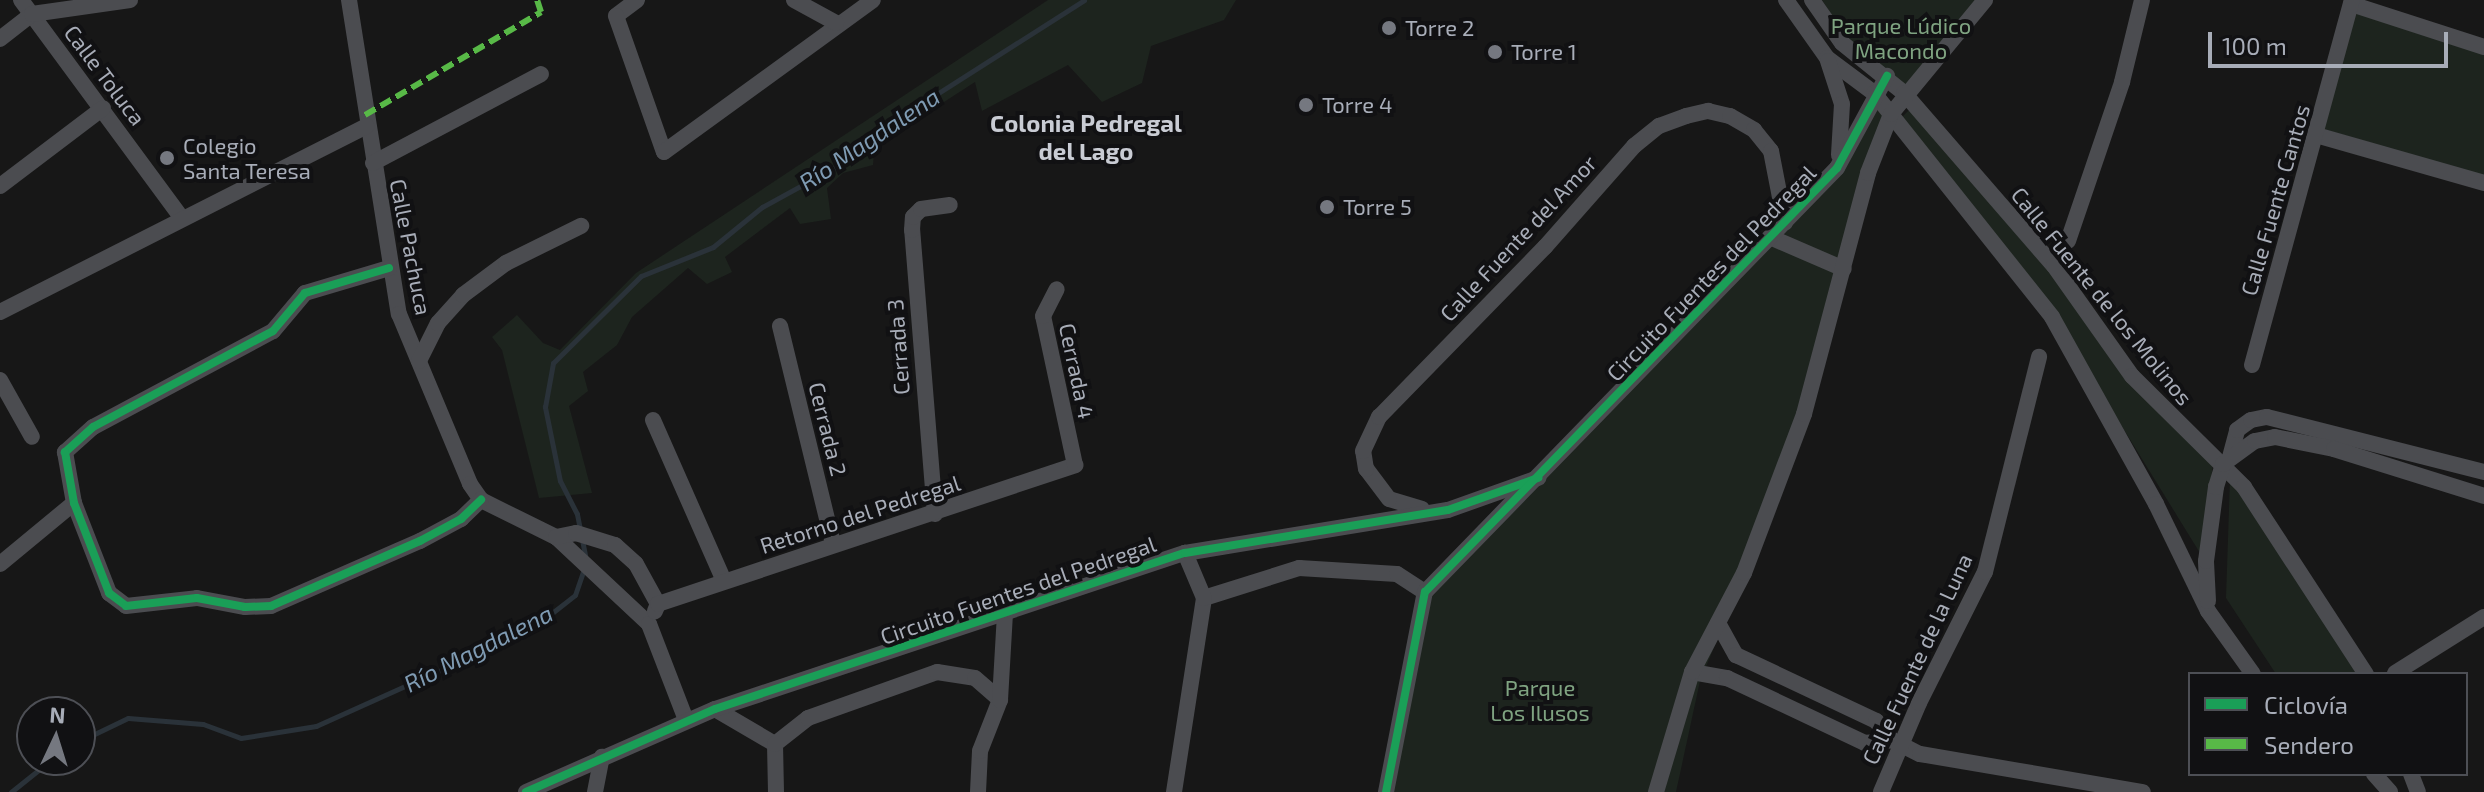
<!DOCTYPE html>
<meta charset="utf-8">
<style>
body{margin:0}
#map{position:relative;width:2484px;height:792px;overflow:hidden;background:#171717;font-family:"Exo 2",sans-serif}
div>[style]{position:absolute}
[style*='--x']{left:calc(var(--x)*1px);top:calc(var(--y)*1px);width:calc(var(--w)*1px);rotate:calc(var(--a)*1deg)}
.green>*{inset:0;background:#1d241e}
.stream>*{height:5px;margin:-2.5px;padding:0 2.5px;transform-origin:2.5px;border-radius:2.5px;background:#2a3239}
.minor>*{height:16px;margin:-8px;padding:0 8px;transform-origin:8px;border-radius:8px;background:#4b4c50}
.quiet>*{height:6px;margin-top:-3px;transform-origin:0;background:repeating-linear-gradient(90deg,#58b947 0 12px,transparent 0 18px)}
.cycleway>*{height:8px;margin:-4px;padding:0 4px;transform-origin:4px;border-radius:4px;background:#1a9f57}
.dots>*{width:22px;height:22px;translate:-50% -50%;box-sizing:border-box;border:4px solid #111113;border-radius:50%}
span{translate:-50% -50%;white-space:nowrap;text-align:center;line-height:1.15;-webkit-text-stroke:8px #111113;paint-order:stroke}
.park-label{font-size:22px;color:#7fa381}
.poi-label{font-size:22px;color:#a8adb8}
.left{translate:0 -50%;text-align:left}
.street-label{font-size:22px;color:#a8adb8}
.neighbourhood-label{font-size:24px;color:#c9ccd4;font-weight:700}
.water-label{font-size:24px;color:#7f9bb3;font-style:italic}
.legend{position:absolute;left:2188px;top:672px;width:280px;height:104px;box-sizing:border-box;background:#111113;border:2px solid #4d4f55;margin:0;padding:10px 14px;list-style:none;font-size:24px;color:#a8adb8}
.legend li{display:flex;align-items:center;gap:16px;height:40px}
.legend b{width:40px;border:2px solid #4d4f55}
.north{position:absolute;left:16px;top:696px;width:80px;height:80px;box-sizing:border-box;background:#111113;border:2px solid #4d4f55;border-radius:50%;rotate:4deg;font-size:22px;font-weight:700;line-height:32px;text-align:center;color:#a8adb8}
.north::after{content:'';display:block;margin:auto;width:28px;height:36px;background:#757880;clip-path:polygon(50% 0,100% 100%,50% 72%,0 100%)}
.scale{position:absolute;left:2208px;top:32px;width:240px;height:36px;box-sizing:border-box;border:4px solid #a8adb8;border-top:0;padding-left:10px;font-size:24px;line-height:28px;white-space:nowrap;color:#a8adb8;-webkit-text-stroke:6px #111113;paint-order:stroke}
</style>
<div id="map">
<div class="green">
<div style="clip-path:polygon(1048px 0,1236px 0,1224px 20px,1151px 46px,1142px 83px,1102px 102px,1068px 65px,982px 111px,975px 82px,882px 142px,874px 151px,873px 165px,843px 173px,827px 188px,831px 219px,800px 224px,790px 208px,725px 257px,732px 272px,707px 284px,688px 268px,632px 317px,617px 345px,583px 372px,588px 391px,569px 406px,592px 493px,539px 498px,502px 350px,492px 337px,517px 315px,543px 343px,560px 350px,636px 273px)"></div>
<div style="clip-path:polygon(1822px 0,1978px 0,1906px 87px,1846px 37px)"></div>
<div style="clip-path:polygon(2356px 13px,2484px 53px,2484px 176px,2323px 129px)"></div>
<div style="clip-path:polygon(1874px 93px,1891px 114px,1811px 416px,1700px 681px,1676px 792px,1387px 792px,1425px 592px,1836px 168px)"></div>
<div style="clip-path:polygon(1910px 109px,2213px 465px,2200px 553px,2118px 420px,1900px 119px)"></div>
<div style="clip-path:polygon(2230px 479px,2366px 674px,2276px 674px,2226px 598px)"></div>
</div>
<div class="stream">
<div style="--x:586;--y:560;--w:47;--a:-101.1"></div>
<div style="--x:577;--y:514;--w:37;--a:-117"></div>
<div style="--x:560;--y:481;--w:76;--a:-101.5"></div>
<div style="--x:545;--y:407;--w:45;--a:-79.7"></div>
<div style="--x:553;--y:363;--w:124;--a:-44.7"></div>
<div style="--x:641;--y:276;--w:78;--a:-21.9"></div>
<div style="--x:713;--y:247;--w:63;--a:-39.2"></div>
<div style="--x:762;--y:207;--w:96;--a:-28.7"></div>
<div style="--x:846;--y:161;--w:52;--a:-41.1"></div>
<div style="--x:885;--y:127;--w:236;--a:-32.5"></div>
<div style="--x:80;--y:741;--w:53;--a:-25.6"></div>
<div style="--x:128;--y:718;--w:75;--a:4.6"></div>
<div style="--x:203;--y:724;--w:40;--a:20.2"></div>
<div style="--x:241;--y:738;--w:76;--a:-9.1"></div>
<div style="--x:316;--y:726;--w:173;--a:-24.2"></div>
<div style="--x:474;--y:655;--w:89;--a:-28.3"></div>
<div style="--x:552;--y:613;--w:29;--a:-38"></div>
<div style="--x:575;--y:595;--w:28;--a:-71"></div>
<div style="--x:11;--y:792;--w:51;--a:-38.7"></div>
</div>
<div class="minor">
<div style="--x:21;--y:0;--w:268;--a:53.6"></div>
<div style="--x:349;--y:0;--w:318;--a:81"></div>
<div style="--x:399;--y:314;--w:184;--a:67.3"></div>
<div style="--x:470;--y:484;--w:19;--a:55"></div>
<div style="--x:481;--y:500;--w:84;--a:26.3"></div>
<div style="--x:556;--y:537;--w:127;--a:43.1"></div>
<div style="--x:649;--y:624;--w:103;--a:68.9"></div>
<div style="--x:637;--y:0;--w:26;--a:143"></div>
<div style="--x:616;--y:16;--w:144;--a:70.6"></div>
<div style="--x:664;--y:152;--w:258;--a:-36"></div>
<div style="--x:794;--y:0;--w:48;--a:28.7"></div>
<div style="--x:1786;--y:0;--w:71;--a:54.7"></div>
<div style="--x:1827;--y:58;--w:59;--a:36.7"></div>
<div style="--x:1874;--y:93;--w:286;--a:51.5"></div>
<div style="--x:2052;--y:317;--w:214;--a:60.9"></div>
<div style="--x:2156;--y:504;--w:119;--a:64.1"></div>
<div style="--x:2208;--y:611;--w:77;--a:54.5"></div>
<div style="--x:1812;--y:0;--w:52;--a:55.1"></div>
<div style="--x:1842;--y:43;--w:80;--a:38.9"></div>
<div style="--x:1904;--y:93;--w:229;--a:49.1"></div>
<div style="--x:2054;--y:266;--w:135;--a:54.7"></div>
<div style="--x:2132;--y:376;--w:158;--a:44.7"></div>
<div style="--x:2244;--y:487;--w:223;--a:56.9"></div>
<div style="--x:2351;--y:4;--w:140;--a:17.9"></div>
<div style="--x:0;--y:39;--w:41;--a:-38"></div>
<div style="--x:32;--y:14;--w:99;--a:-8.1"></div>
<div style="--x:1828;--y:61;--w:45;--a:72"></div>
<div style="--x:1842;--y:104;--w:51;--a:93.4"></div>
<div style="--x:2316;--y:135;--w:175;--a:15.9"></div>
<div style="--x:373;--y:163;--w:190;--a:-27.9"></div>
<div style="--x:0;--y:186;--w:129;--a:-37.1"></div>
<div style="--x:1772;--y:238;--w:78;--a:23.3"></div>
<div style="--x:2068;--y:241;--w:168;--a:-71.2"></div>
<div style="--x:2122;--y:82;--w:84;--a:-76.3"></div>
<div style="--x:389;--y:268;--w:88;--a:163.4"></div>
<div style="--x:305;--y:293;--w:50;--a:130.1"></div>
<div style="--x:273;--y:331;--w:204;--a:151.9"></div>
<div style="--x:93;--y:427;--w:38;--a:138"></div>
<div style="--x:65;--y:452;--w:52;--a:80"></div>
<div style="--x:74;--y:503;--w:97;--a:68.7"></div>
<div style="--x:109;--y:593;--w:21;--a:37"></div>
<div style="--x:126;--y:606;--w:71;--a:-6.4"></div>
<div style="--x:197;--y:598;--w:49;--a:10.6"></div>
<div style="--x:245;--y:607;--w:26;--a:-2"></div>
<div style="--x:271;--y:606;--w:163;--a:-23.6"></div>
<div style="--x:420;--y:541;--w:47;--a:-28.2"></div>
<div style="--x:461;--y:519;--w:28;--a:-44"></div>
<div style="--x:0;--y:312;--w:411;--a:-26.9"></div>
<div style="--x:780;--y:326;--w:223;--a:76.3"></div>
<div style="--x:419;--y:361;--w:42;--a:-63.4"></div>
<div style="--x:438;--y:323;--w:38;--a:-48"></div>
<div style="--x:463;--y:295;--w:54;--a:-36.7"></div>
<div style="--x:506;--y:263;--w:84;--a:-26.3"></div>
<div style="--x:2252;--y:365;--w:378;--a:-74.7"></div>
<div style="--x:0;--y:380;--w:65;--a:60.7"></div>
<div style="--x:653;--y:420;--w:176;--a:66.2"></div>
<div style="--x:2230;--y:457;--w:28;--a:-75"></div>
<div style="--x:2237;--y:430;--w:17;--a:-36"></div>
<div style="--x:2251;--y:420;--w:16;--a:-11"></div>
<div style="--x:2267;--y:417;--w:224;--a:14.2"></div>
<div style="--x:1422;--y:509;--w:34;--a:-163"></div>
<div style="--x:1389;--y:499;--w:38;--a:-127"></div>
<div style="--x:1366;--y:469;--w:18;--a:-99"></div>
<div style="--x:1363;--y:451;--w:38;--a:-65"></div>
<div style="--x:1379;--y:417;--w:238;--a:-45.7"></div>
<div style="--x:1545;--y:247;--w:135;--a:-48.6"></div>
<div style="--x:1634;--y:146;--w:32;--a:-39"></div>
<div style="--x:1659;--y:126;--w:29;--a:-20"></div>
<div style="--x:1686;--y:116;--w:23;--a:-13"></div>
<div style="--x:1708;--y:111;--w:23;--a:13"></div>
<div style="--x:1730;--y:116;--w:28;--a:30"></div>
<div style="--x:1754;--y:130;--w:27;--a:51"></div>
<div style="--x:1771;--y:151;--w:73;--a:79"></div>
<div style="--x:935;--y:514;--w:285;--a:-94.6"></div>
<div style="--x:912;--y:230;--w:13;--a:-86"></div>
<div style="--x:913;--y:217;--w:11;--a:-45"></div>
<div style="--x:921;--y:209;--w:29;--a:-8"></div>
<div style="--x:556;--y:537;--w:20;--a:-11"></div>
<div style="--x:576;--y:533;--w:41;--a:17.1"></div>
<div style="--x:615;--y:545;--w:28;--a:42"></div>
<div style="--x:636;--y:564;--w:46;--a:61.2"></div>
<div style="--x:658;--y:604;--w:8;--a:113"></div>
<div style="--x:0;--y:564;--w:96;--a:-39.5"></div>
<div style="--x:1204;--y:598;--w:100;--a:-17.5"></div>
<div style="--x:1299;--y:568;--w:98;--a:3.5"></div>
<div style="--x:1397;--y:574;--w:33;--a:33"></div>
<div style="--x:2208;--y:601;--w:40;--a:-92.9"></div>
<div style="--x:2206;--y:561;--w:75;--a:-82.3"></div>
<div style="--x:2216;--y:487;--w:24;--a:-73"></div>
<div style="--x:2223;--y:464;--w:39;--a:-36"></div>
<div style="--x:2255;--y:441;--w:20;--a:-11"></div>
<div style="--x:2275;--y:437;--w:60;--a:11.5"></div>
<div style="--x:2334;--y:449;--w:157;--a:17.4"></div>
<div style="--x:658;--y:604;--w:440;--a:-18.4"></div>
<div style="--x:1075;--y:465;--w:152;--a:-102.1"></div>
<div style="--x:1043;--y:316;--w:30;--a:-63"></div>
<div style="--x:1718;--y:623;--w:37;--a:61"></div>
<div style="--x:1736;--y:655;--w:155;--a:25.2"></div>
<div style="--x:1876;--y:721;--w:25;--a:50"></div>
<div style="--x:1892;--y:740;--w:31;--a:27"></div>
<div style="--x:1920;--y:754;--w:226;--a:9.7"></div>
<div style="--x:1692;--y:672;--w:36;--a:10"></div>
<div style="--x:1727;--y:678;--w:153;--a:25.2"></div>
<div style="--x:1865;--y:743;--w:27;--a:-6"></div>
<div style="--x:2395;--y:673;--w:105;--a:-32.2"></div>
<div style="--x:715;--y:709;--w:69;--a:30.3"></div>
<div style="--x:2374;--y:774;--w:24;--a:48"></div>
<div style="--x:2411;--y:774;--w:19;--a:69"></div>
<div style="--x:526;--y:792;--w:206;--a:-23.7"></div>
<div style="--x:715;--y:709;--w:495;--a:-18.4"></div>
<div style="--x:1185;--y:553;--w:266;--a:-9.3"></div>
<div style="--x:1448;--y:510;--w:96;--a:-19.6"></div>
<div style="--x:595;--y:792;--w:36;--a:-79"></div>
<div style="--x:776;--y:792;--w:48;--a:-91.2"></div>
<div style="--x:775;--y:744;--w:42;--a:-38.2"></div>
<div style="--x:808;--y:718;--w:137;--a:-19.6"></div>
<div style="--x:937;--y:672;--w:38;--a:9"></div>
<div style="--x:975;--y:678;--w:33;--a:41"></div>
<div style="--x:978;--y:792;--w:41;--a:-87.2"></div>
<div style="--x:980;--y:751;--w:55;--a:-68.6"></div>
<div style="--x:1000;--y:700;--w:86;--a:-86.7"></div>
<div style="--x:1174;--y:792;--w:196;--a:-81.2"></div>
<div style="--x:1204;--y:598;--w:49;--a:-112.9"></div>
<div style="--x:1386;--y:792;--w:204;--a:-79"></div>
<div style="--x:1425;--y:592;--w:591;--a:-45.82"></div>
<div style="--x:1837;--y:168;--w:105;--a:-61.5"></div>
<div style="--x:1656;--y:792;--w:125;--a:-73.3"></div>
<div style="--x:1692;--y:672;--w:112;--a:-62.3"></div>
<div style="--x:1744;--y:573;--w:170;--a:-69.3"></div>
<div style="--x:1804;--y:414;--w:249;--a:-75.1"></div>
<div style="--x:1868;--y:173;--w:63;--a:-68.7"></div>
<div style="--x:1891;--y:114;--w:148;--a:-50.5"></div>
<div style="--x:1881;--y:792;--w:97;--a:-66.9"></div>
<div style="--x:1919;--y:703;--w:147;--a:-63.3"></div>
<div style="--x:1985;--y:572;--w:222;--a:-75.9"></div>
</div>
<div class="quiet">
<div style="--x:365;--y:115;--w:204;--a:-30.3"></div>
<div style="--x:541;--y:12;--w:13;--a:-108"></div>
</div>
<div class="cycleway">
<div style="--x:389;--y:268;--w:88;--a:163.4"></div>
<div style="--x:305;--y:293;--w:50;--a:130.1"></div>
<div style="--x:273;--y:331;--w:204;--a:151.9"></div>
<div style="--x:93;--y:427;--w:38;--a:138"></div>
<div style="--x:65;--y:452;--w:52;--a:80"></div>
<div style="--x:74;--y:503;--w:97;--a:68.7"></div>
<div style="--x:109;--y:593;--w:21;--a:37"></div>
<div style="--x:126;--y:606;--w:71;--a:-6.4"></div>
<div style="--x:197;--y:598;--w:49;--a:10.6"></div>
<div style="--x:245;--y:607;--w:26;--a:-2"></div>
<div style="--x:271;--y:606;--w:163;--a:-23.6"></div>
<div style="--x:420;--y:541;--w:47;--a:-28.2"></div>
<div style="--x:461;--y:519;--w:28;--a:-44"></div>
<div style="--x:526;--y:792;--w:206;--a:-23.7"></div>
<div style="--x:715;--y:709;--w:495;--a:-18.4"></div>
<div style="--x:1185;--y:553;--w:266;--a:-9.3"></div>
<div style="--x:1448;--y:510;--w:96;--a:-19.6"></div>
<div style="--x:1386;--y:792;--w:204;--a:-79"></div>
<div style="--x:1425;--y:592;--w:591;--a:-45.82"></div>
<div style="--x:1837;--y:168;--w:105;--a:-61.5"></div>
</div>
<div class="dots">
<div style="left:1389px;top:28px;background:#757880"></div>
<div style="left:1495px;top:52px;background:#757880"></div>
<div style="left:1306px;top:105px;background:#757880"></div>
<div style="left:167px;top:158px;background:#757880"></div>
<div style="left:1327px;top:207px;background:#757880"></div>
</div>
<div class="park-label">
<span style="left:1901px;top:38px">Parque Lúdico<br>Macondo</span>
<span style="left:1540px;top:700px">Parque<br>Los Ilusos</span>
</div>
<div class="poi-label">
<span class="left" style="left:1405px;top:28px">Torre 2</span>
<span class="left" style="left:1511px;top:52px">Torre 1</span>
<span class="left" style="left:1322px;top:105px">Torre 4</span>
<span class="left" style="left:183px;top:158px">Colegio<br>Santa Teresa</span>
<span class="left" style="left:1343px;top:207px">Torre 5</span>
</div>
<div class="street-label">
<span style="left:105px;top:75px;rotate:53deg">Calle Toluca</span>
<span style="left:2275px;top:200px;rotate:-74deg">Calle Fuente Cantos</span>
<span style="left:1518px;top:238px;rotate:-47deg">Calle Fuente del Amor</span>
<span style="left:411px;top:247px;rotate:79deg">Calle Pachuca</span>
<span style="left:1711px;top:273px;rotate:-46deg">Circuito Fuentes del Pedregal</span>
<span style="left:2102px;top:296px;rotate:51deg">Calle Fuente de los Molinos</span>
<span style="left:898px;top:347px;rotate:-94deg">Cerrada 3</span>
<span style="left:1077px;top:371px;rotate:78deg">Cerrada 4</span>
<span style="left:828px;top:429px;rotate:76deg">Cerrada 2</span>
<span style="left:860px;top:514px;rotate:-18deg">Retorno del Pedregal</span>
<span style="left:1018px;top:590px;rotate:-19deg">Circuito Fuentes del Pedregal</span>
<span style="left:1917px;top:659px;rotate:-65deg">Calle Fuente de la Luna</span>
</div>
<div class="neighbourhood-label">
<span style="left:1086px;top:137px">Colonia Pedregal<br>del Lago</span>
</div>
<div class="water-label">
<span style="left:869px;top:139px;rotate:-34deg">Río Magdalena</span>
<span style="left:478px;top:648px;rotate:-27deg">Río Magdalena</span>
</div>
<ul class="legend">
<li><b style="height:10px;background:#1a9f57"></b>Ciclovía</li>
<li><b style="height:10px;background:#58b947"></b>Sendero</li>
</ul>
<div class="north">N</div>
<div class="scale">100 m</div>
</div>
